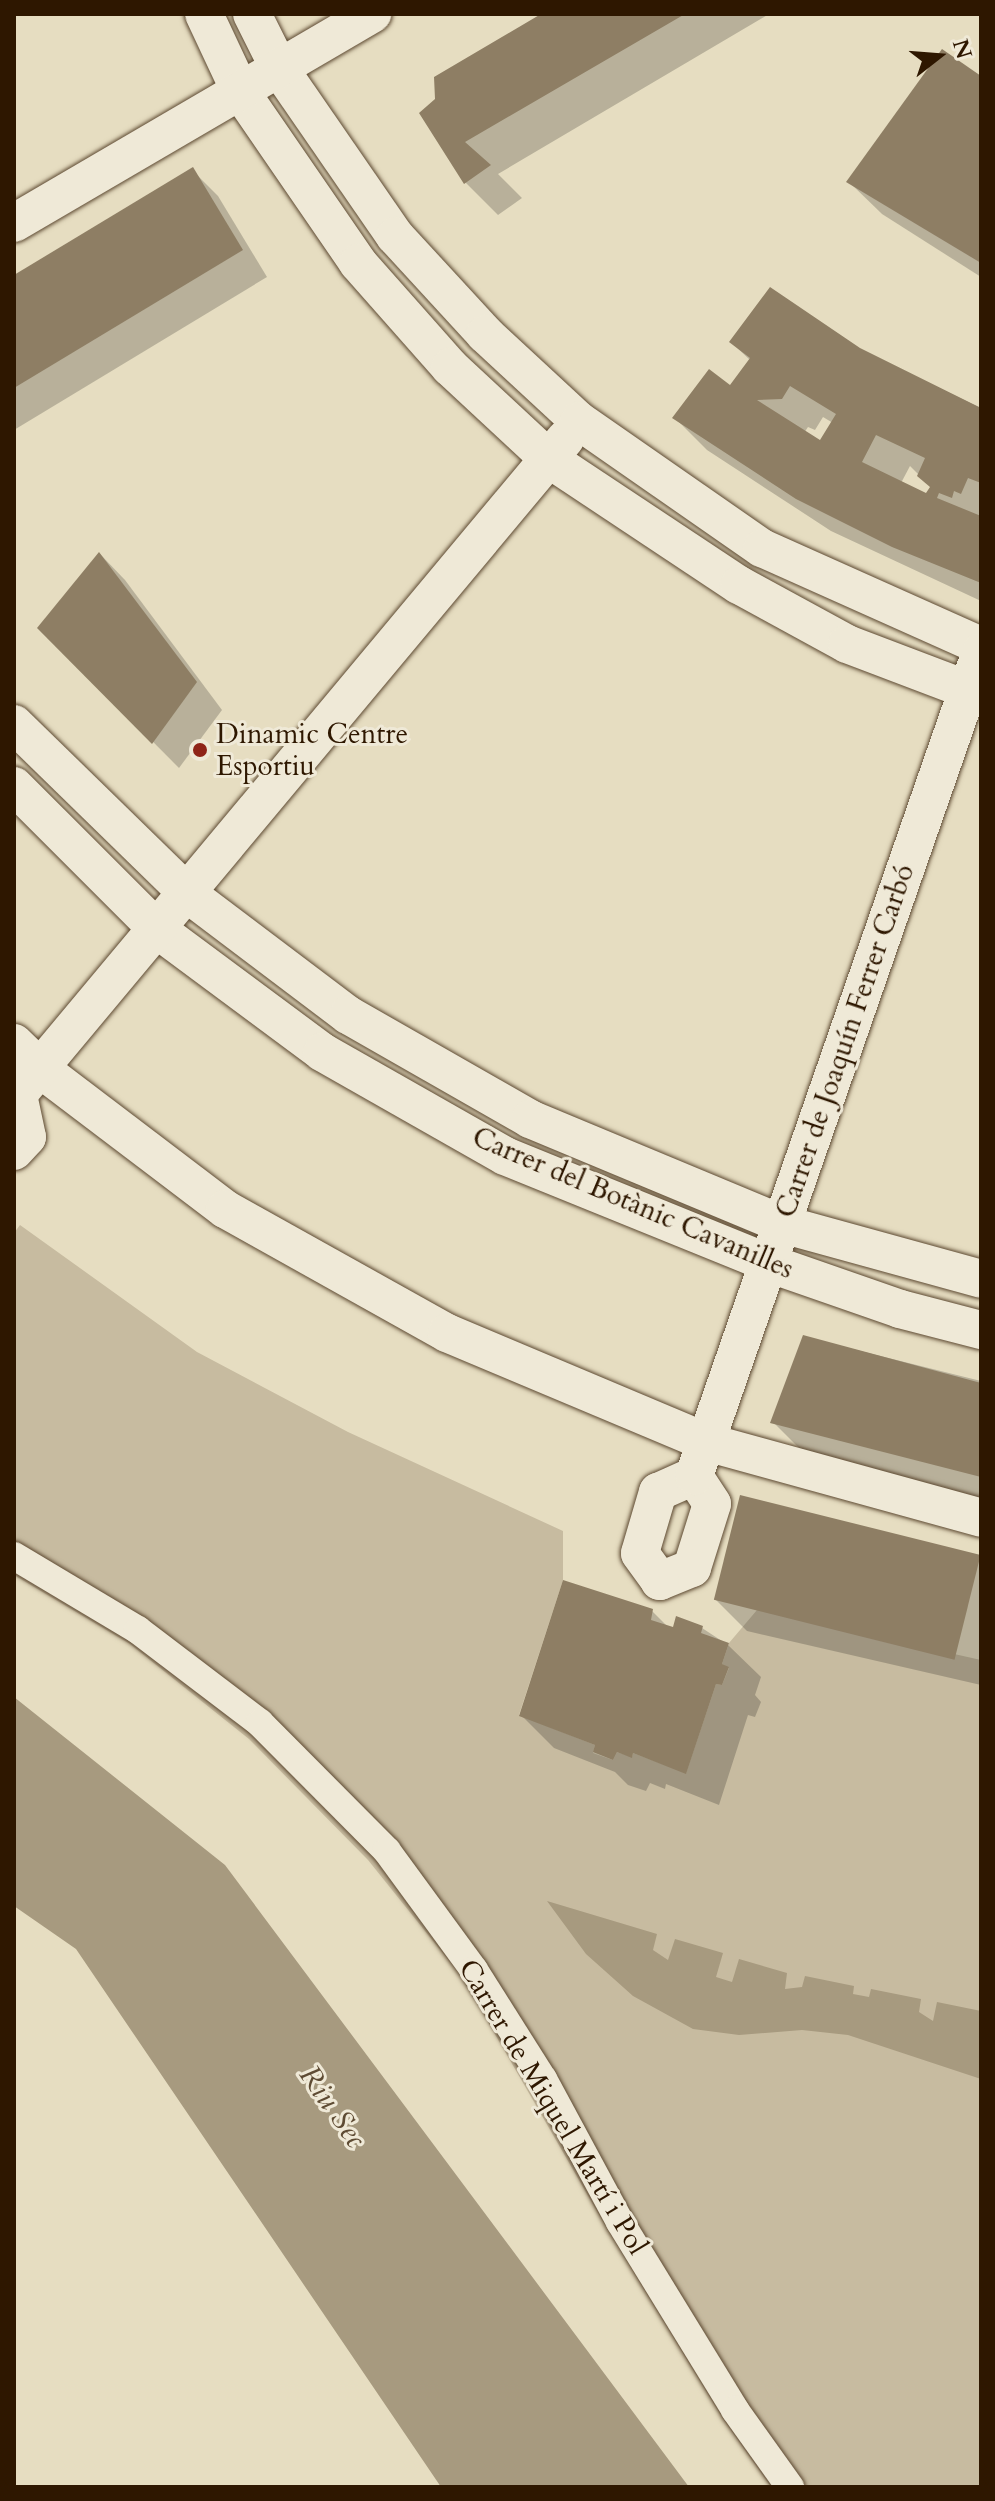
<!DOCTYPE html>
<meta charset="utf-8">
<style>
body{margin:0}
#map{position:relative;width:995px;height:2501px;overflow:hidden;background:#e6ddc1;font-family:Cardo,serif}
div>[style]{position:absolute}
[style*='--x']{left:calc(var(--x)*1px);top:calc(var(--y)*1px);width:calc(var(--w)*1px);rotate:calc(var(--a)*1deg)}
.green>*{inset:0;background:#c7bba0}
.water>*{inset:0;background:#a79a7f}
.shadow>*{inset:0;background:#0003}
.building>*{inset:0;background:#8e7e64;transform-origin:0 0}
.roads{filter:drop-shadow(0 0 2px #5c4830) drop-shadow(0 0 2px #5c4830)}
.pedestrian>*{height:28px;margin:-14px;padding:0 14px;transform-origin:14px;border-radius:14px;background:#efe9d7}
.minor>*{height:38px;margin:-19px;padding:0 19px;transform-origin:19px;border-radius:19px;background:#efe9d7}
.dots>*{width:22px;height:22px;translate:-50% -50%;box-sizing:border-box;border:4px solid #efe9d7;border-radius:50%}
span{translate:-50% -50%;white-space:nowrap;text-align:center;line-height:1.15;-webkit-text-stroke:6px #efe9d7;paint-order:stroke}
.poi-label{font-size:28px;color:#2e1700}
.left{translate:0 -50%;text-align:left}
.street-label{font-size:28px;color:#2e1700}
.water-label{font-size:30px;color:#5e4b33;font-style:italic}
.frame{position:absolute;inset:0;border:16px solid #2e1700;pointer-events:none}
.north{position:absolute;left:899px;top:16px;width:80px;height:80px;-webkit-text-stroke:6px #efe9d7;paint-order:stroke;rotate:73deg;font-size:22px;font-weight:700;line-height:32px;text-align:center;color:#2e1700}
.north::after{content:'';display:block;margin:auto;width:28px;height:36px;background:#2e1700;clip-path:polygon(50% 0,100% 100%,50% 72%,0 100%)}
</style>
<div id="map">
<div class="green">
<div style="clip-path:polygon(20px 1225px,197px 1352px,348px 1432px,563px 1531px,563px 1580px,519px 1715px,595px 1745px,593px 1753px,613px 1760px,617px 1752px,632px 1757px,633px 1753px,686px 1773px,716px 1684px,722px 1685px,729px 1668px,722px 1664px,729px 1643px,757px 1610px,981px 1660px,981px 2487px,771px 2487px,723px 2419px,606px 2227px,462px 1977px,368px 1860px,249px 1739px,130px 1644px,14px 1575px,14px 1233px)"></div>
</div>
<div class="water">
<div style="clip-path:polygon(14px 1697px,225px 1865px,689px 2487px,441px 2487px,76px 1949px,14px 1906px)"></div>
<div style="clip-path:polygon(547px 1901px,657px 1934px,653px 1950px,668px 1960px,675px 1939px,723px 1953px,716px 1977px,732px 1982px,739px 1959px,787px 1973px,785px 1989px,802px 1987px,805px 1976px,854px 1986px,853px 1994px,869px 1997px,871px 1989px,921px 1999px,919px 2012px,933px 2021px,937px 2002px,981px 2011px,981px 2079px,848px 2035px,802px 2030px,739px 2035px,693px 2029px,633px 1996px,586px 1954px)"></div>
</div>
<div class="shadow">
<div style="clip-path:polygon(545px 14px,769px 14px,498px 174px,522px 198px,498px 215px,466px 183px,437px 100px)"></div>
<div style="clip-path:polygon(981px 76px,981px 277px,882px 214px,849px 182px)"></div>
<div style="clip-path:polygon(192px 170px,218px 196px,267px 277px,14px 430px,14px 277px)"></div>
<div style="clip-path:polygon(evenodd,731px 342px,859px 350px,981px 408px,981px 601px,831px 531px,707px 450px,675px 418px,731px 388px,751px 361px,731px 342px,823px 417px,833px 423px,821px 443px,804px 433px,808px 427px,815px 430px,823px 417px,731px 342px,910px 466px,932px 488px,927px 496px,901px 483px,910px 466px)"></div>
<div style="clip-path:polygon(100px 554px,125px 580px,222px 710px,179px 768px,40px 628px)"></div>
<div style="clip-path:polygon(804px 1337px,981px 1381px,981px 1509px,815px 1464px,773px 1422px)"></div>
<div style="clip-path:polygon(981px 1555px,981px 1685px,747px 1631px,714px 1598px)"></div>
<div style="clip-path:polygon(652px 1611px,669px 1628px,702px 1628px,728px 1645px,761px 1677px,755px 1695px,761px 1702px,755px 1717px,748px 1715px,719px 1805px,666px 1784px,665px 1789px,650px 1783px,646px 1791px,628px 1785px,615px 1772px,554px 1748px,521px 1715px)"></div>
</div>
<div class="building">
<div style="clip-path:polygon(541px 14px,685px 14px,465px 142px,491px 165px,464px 184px,419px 113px,435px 99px,434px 77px)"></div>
<div style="clip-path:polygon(942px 49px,981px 76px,981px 263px,846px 182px)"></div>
<div style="clip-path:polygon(193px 167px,243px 250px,14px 388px,14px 275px)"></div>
<div style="clip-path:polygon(evenodd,770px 287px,860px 348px,981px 408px,981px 483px,968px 478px,961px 494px,954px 491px,952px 498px,939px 493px,937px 498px,981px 516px,981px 583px,892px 547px,796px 499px,672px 418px,709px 369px,730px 385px,750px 358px,729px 342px,770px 287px,790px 386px,836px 414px,820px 440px,757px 400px,782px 399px,790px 386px,770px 287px,876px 435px,925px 458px,917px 476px,930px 487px,926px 493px,862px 462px,876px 435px)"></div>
<div style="clip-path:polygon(99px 552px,197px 682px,152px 744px,37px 628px)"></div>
<div style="clip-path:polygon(803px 1335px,981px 1383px,981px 1477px,770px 1423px)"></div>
<div style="left:740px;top:1495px;width:248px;height:108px;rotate:14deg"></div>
<div style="clip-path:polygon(563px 1580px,653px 1609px,651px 1620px,673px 1627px,676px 1616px,703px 1626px,701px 1633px,729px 1643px,722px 1664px,729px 1667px,722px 1685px,716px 1684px,686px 1774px,633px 1753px,632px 1758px,617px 1752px,613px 1760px,593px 1752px,595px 1745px,519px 1716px)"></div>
</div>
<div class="roads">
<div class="pedestrian">
<div style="--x:14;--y:1556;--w:144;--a:30.8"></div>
<div style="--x:138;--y:1630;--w:153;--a:37.3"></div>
<div style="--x:260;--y:1723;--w:180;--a:45.2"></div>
<div style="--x:387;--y:1851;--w:147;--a:53.8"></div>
<div style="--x:474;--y:1970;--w:129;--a:57.7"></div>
<div style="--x:543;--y:2079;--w:162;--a:61.7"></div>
<div style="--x:620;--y:2222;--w:220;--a:58.5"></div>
<div style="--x:735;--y:2410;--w:95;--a:54.5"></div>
</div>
<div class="minor">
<div style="--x:204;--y:14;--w:85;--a:64.9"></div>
<div style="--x:240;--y:91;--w:209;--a:55.5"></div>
<div style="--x:358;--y:263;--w:139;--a:48.5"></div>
<div style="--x:450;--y:367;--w:135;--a:42.9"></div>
<div style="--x:549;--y:459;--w:228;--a:33.6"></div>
<div style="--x:739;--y:585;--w:123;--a:28.6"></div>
<div style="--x:847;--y:644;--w:143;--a:20.8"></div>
<div style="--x:252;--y:14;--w:60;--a:63.4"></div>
<div style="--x:279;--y:68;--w:204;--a:55.4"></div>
<div style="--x:395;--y:236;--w:133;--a:47.4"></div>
<div style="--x:485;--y:334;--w:128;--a:42.8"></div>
<div style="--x:579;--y:421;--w:223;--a:34.8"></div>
<div style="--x:762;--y:548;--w:240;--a:24.1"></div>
<div style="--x:14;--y:223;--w:415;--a:-30.3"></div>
<div style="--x:14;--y:724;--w:243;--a:44.3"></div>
<div style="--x:188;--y:894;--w:201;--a:37.1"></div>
<div style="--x:348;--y:1015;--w:210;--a:29.7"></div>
<div style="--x:530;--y:1119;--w:273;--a:22.6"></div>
<div style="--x:782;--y:1224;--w:206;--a:15.4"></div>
<div style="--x:14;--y:786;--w:204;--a:45"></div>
<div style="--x:158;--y:930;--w:204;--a:36.6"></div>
<div style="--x:322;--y:1052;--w:210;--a:29.6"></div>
<div style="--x:505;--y:1156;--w:284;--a:22.1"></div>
<div style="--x:768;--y:1263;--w:140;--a:19.2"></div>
<div style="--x:900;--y:1309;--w:84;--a:14.5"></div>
<div style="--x:14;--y:1043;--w:39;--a:44"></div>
<div style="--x:42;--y:1070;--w:230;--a:37.2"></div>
<div style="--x:225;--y:1209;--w:254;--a:29.2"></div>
<div style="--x:447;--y:1333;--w:281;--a:22.8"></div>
<div style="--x:706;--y:1442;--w:285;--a:15.4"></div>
<div style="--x:14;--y:1099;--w:860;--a:-50.14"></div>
<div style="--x:14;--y:1151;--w:19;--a:-47"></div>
<div style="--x:27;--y:1137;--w:40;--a:-102"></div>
<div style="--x:694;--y:1476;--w:33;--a:57"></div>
<div style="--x:712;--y:1504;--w:67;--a:107.4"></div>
<div style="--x:692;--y:1568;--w:35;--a:158"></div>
<div style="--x:660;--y:1581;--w:34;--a:-126"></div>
<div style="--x:640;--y:1553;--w:64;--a:-73.6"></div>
<div style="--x:658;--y:1492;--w:39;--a:-24"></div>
<div style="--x:694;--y:1476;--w:873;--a:-70.8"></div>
</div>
</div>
<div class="dots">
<div style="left:200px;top:750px;background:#8f2418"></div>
</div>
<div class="poi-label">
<span class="left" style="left:216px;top:750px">Dinamic Centre<br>Esportiu</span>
</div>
<div class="street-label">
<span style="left:845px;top:1041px;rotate:-71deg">Carrer de Joaquín Ferrer Carbó</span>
<span style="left:633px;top:1203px;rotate:23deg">Carrer del Botànic Cavanilles</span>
<span style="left:553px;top:2107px;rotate:59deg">Carrer de Miquel Martí i Pol</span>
</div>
<div class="water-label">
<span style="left:332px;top:2107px;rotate:55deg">Riu Sec</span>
</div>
<div class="frame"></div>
<div class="north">N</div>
</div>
